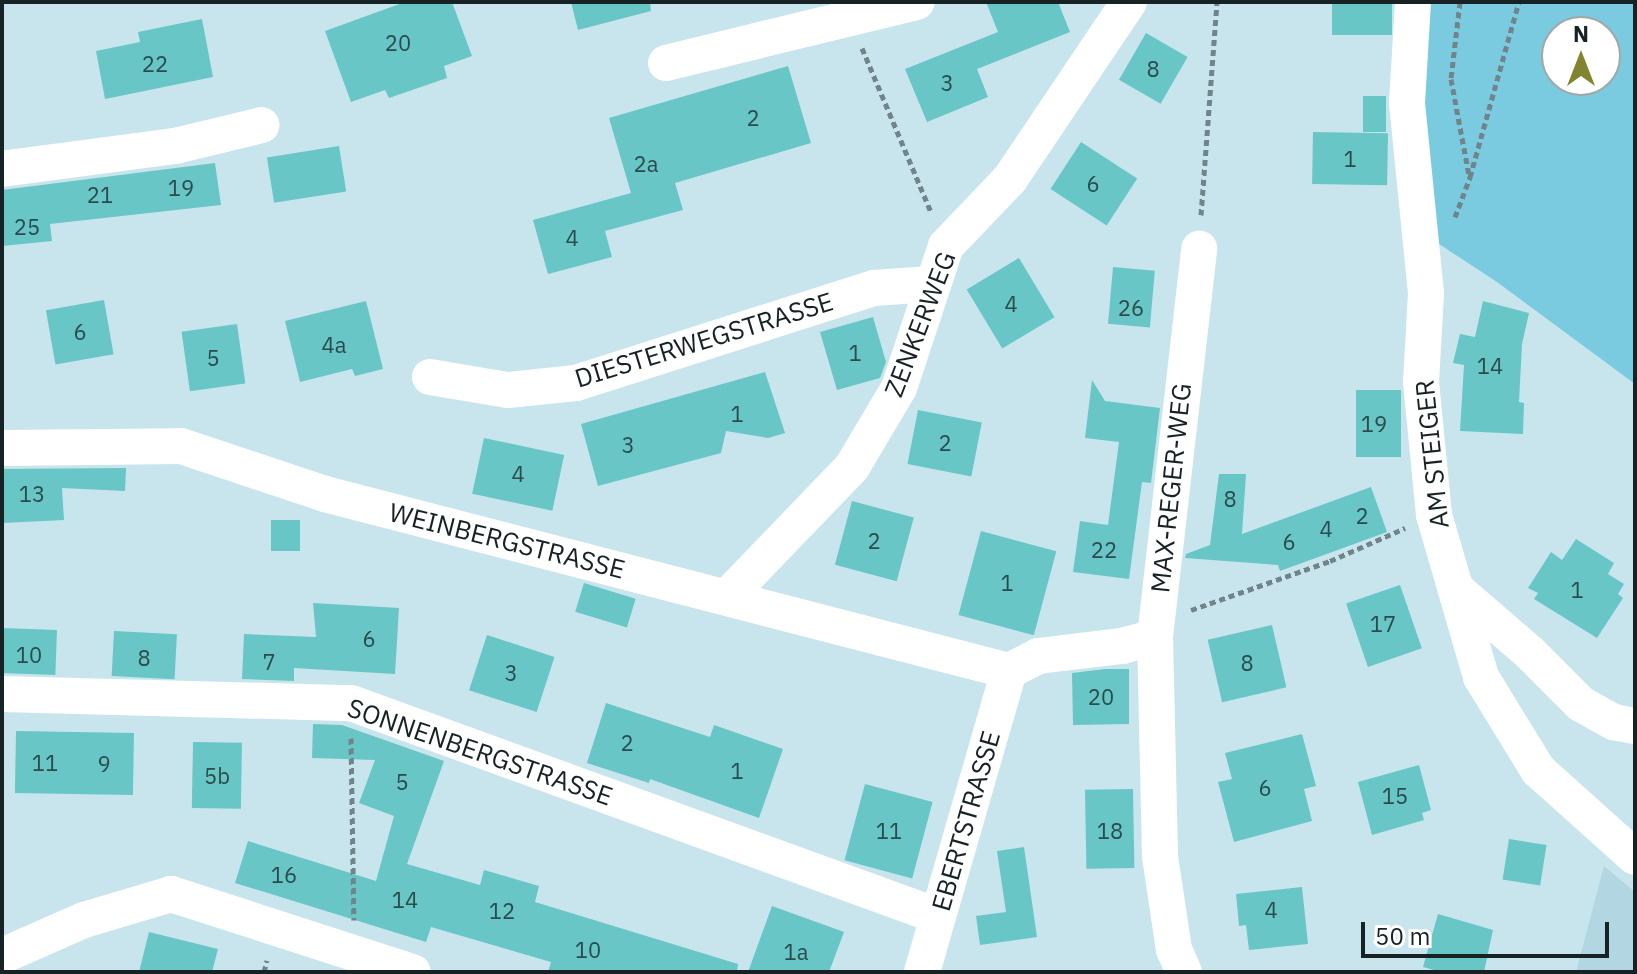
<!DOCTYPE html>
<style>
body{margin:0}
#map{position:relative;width:1637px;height:974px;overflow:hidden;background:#c8e5ed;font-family:"IBM Plex Sans",sans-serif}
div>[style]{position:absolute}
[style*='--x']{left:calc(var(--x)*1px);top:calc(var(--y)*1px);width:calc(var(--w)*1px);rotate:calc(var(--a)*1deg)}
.built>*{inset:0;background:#b3d7e2}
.green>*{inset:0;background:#7acbe0}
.building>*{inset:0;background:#68c6c6;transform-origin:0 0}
.path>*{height:5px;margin-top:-2.5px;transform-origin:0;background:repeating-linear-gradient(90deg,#70848a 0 6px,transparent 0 10px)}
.minor>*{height:36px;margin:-18px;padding:0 18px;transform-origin:18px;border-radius:18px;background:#fff}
span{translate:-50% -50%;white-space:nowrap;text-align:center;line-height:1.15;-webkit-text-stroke:8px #fff;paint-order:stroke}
.number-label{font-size:22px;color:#2b4b4d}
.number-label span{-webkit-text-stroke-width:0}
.street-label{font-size:26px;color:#172225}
.frame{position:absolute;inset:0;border:4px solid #172225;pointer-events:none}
.north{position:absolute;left:1541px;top:16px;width:80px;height:80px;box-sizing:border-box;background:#fff;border:2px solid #a2a7a8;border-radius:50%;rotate:0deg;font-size:22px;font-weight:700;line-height:32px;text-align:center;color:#172225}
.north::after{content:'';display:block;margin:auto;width:28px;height:36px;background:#82842f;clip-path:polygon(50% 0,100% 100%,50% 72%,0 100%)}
.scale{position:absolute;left:1361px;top:922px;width:248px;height:36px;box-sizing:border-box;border:4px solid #172225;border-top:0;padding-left:10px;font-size:24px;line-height:28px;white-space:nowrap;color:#172225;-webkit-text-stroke:6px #fff;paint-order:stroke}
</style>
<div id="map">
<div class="built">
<div style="clip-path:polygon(1604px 866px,1635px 892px,1635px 972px,1576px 972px)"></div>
</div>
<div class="green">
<div style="clip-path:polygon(evenodd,1422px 2px,1635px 2px,1635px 384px,1497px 282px,1436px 242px,1420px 128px,1422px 2px,1557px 32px,1605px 32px,1605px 80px,1557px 80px,1557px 32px)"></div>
</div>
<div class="building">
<div style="clip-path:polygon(405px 2px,452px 2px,472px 56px,444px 66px,447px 78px,389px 98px,385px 90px,351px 102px,325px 31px)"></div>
<div style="clip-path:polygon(571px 2px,650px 2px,651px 11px,578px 30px)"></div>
<div style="clip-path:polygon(986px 2px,1058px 2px,1070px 32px,977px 69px,988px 97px,927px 122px,905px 69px,998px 32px)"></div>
<div style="left:1332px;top:2px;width:60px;height:33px"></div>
<div style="clip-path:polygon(202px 19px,213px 77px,105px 99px,96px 51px,140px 42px,138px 32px)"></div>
<div style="left:1146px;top:33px;width:48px;height:54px;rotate:30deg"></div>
<div style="clip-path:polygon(788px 66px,811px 143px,675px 183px,683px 210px,605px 231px,612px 257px,548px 274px,533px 220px,631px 193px,609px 118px)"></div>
<div style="left:1363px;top:96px;width:23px;height:36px"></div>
<div style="left:1313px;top:132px;width:75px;height:52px;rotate:1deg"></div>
<div style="left:1081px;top:142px;width:67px;height:56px;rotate:33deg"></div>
<div style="left:339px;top:146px;width:46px;height:73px;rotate:81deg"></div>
<div style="clip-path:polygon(215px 163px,221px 205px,50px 224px,52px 241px,2px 246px,2px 190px)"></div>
<div style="left:1019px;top:258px;width:69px;height:61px;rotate:59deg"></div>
<div style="left:1113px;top:267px;width:42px;height:57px;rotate:5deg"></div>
<div style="left:104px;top:300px;width:55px;height:59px;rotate:80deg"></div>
<div style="clip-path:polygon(366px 301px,383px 369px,355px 376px,352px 369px,300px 382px,285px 321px)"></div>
<div style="clip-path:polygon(1483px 301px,1529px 313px,1522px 344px,1519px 402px,1524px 403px,1523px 434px,1460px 431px,1464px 365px,1453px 363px,1460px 334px,1475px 337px)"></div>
<div style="clip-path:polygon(873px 317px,886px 362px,880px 378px,837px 390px,820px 332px)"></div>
<div style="left:237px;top:324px;width:60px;height:56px;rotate:82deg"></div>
<div style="clip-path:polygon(765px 372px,785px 433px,768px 438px,726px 431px,721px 453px,598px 486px,581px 424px)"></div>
<div style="clip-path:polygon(1092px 380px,1105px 401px,1160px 408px,1151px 483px,1142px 482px,1129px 579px,1073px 572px,1080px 521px,1108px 525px,1119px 442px,1085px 438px)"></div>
<div style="left:1356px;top:390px;width:45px;height:67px"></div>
<div style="left:918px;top:410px;width:65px;height:55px;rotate:11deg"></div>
<div style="left:484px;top:438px;width:82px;height:57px;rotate:12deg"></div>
<div style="clip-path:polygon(126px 468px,125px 491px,62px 488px,64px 520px,2px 523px,2px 469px)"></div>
<div style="clip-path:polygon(1219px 474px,1246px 474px,1242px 534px,1371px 487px,1387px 532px,1280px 571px,1278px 565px,1185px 558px,1186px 554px,1210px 545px)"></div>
<div style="left:852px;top:501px;width:64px;height:66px;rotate:15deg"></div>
<div style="left:271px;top:520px;width:29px;height:31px"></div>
<div style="left:981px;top:531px;width:78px;height:87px;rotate:15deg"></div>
<div style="clip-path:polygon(1576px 539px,1614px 563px,1608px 574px,1624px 584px,1618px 594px,1623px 598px,1597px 638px,1534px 599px,1538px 593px,1528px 588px,1551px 552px,1562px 560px)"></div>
<div style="left:584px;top:583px;width:54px;height:30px;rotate:17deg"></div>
<div style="left:1400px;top:585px;width:67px;height:57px;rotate:71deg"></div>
<div style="clip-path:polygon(313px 603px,399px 608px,395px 674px,294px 668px,294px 681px,242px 679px,244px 634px,316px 637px)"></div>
<div style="left:1272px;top:625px;width:64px;height:66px;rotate:77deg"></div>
<div style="left:2px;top:628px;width:55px;height:45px;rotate:2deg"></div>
<div style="left:114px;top:631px;width:63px;height:45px;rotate:3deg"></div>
<div style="left:487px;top:635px;width:71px;height:58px;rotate:18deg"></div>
<div style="clip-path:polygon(1105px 669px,1129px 669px,1129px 724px,1073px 725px,1072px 673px)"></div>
<div style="clip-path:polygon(606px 703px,710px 737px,714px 725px,783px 749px,759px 818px,650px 779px,649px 783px,587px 763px)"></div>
<div style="clip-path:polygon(313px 724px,342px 725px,444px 761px,407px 864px,480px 885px,484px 870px,539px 886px,535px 902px,738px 964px,737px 972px,548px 972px,551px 962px,431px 927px,426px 942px,235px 883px,248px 841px,376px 881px,394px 816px,359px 803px,375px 760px,312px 758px)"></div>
<div style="left:16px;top:731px;width:118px;height:62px;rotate:1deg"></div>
<div style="clip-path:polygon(1302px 734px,1316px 786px,1304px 789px,1312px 821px,1234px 842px,1218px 782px,1232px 779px,1225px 753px)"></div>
<div style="left:193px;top:742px;width:49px;height:66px;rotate:1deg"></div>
<div style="clip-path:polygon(1419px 765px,1431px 810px,1422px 813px,1424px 820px,1372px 835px,1358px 782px)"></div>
<div style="left:865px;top:784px;width:70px;height:79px;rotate:15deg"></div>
<div style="left:1133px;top:789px;width:79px;height:48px;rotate:89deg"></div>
<div style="left:1509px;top:839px;width:38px;height:41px;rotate:9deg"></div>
<div style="clip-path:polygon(1024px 847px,1037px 937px,980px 945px,976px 916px,1006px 912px,997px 851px)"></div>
<div style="clip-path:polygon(1302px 887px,1308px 944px,1249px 950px,1246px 925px,1239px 926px,1236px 894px)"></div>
<div style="clip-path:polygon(772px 906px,844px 932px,829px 972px,748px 972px)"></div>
<div style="clip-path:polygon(1438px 914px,1493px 930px,1484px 972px,1441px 972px,1423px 967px)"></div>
<div style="clip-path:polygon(149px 932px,218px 949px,212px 972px,139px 972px)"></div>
</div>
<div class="path">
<div style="--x:1460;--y:2;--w:78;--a:96.7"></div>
<div style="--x:1451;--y:79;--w:98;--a:79.4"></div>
<div style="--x:862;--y:48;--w:178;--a:67.2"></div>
<div style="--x:1201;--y:215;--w:214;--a:-85.7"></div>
<div style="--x:1455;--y:217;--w:43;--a:-69.4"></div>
<div style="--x:1470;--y:177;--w:182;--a:-74.4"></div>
<div style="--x:1191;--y:610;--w:147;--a:-19.4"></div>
<div style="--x:1330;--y:561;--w:82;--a:-23.7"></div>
<div style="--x:351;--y:738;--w:182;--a:89.1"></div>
<div style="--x:264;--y:972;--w:12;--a:-76"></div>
</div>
<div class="minor">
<div style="--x:1413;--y:2;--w:101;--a:93.4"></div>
<div style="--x:1407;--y:103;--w:191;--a:84.3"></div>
<div style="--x:1426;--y:293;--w:89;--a:93.2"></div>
<div style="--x:1421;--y:382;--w:134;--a:84.4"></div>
<div style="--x:1434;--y:515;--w:169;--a:73.8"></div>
<div style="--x:1481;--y:677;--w:109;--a:58.5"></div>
<div style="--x:1538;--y:770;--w:130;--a:41.9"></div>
<div style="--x:666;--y:63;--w:258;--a:-13.7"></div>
<div style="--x:2;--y:169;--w:175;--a:-7.6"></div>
<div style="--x:175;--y:146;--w:89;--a:-13.6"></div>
<div style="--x:430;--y:377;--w:79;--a:9.5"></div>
<div style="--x:508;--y:390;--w:68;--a:-5.9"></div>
<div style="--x:576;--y:383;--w:313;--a:-17.7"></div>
<div style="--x:874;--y:288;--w:57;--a:-4"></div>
<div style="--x:2;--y:448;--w:179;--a:-0.6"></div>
<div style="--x:181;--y:446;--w:152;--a:18.4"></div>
<div style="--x:325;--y:494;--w:707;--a:14.51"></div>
<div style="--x:1457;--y:590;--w:96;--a:40.8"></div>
<div style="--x:1530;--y:653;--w:72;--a:45"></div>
<div style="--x:1581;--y:704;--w:38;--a:29"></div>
<div style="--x:1614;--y:722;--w:21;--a:11"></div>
<div style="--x:727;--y:597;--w:180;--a:-46.1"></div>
<div style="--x:852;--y:467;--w:92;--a:-59.3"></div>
<div style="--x:899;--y:388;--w:150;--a:-71.7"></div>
<div style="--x:946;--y:246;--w:93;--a:-46.3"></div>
<div style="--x:1010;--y:179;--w:213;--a:-56.1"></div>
<div style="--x:1009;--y:671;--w:33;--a:-27"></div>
<div style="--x:1038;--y:656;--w:85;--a:-6.8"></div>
<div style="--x:1122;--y:646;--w:34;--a:-15"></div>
<div style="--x:2;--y:694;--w:349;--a:1.5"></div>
<div style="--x:351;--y:703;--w:624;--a:19.94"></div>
<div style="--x:2;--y:956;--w:90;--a:-23.7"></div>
<div style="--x:84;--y:920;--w:91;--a:-16.6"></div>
<div style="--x:171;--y:894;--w:254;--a:17.9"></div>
<div style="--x:922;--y:972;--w:313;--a:-73.9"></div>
<div style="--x:1184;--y:972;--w:24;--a:-114"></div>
<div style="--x:1174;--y:950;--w:95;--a:-98.5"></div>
<div style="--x:1160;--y:856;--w:219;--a:-91.3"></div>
<div style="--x:1155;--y:637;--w:391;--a:-83.5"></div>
</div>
<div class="number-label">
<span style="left:398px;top:43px">20</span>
<span style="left:155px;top:64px">22</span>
<span style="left:1153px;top:69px">8</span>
<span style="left:947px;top:83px">3</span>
<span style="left:753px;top:118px">2</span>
<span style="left:1350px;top:159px">1</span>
<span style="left:646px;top:164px">2a</span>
<span style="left:1093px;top:184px">6</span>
<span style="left:181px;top:188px">19</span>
<span style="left:100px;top:195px">21</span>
<span style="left:27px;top:227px">25</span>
<span style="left:572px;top:238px">4</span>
<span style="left:1011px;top:304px">4</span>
<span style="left:1131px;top:308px">26</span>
<span style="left:80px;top:332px">6</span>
<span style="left:334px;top:345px">4a</span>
<span style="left:855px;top:353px">1</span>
<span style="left:213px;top:358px">5</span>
<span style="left:1490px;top:366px">14</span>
<span style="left:737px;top:414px">1</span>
<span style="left:1374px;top:424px">19</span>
<span style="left:945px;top:443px">2</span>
<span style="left:628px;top:445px">3</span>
<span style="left:518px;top:474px">4</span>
<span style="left:32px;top:494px">13</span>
<span style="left:1230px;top:499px">8</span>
<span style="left:1362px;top:516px">2</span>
<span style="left:1326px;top:529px">4</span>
<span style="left:874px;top:541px">2</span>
<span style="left:1289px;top:542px">6</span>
<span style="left:1104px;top:550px">22</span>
<span style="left:1007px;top:583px">1</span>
<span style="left:1577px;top:590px">1</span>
<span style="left:1383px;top:624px">17</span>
<span style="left:369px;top:639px">6</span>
<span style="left:29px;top:655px">10</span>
<span style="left:144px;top:658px">8</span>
<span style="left:269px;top:662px">7</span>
<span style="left:1247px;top:663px">8</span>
<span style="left:511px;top:673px">3</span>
<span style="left:1101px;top:697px">20</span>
<span style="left:627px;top:743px">2</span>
<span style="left:45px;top:763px">11</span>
<span style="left:104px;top:764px">9</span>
<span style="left:737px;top:771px">1</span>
<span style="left:217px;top:776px">5b</span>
<span style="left:402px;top:782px">5</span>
<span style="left:1265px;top:788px">6</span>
<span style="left:1395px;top:796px">15</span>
<span style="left:889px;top:831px">11</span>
<span style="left:1110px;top:831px">18</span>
<span style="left:284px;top:875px">16</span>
<span style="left:405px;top:900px">14</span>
<span style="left:1271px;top:910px">4</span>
<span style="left:502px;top:911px">12</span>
<span style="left:588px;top:950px">10</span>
<span style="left:796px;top:952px">1a</span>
</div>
<div class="street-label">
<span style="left:920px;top:324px;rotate:-69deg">ZENKERWEG</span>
<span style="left:704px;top:340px;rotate:-17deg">DIESTERWEGSTRASSE</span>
<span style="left:1432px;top:454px;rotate:-96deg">AM STEIGER</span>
<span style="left:1171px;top:488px;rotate:-84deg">MAX-REGER-WEG</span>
<span style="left:507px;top:541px;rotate:14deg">WEINBERGSTRASSE</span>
<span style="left:480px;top:752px;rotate:19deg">SONNENBERGSTRASSE</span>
<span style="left:966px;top:821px;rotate:-74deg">EBERTSTRASSE</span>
</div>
<div class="frame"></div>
<div class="north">N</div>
<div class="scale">50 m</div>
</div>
